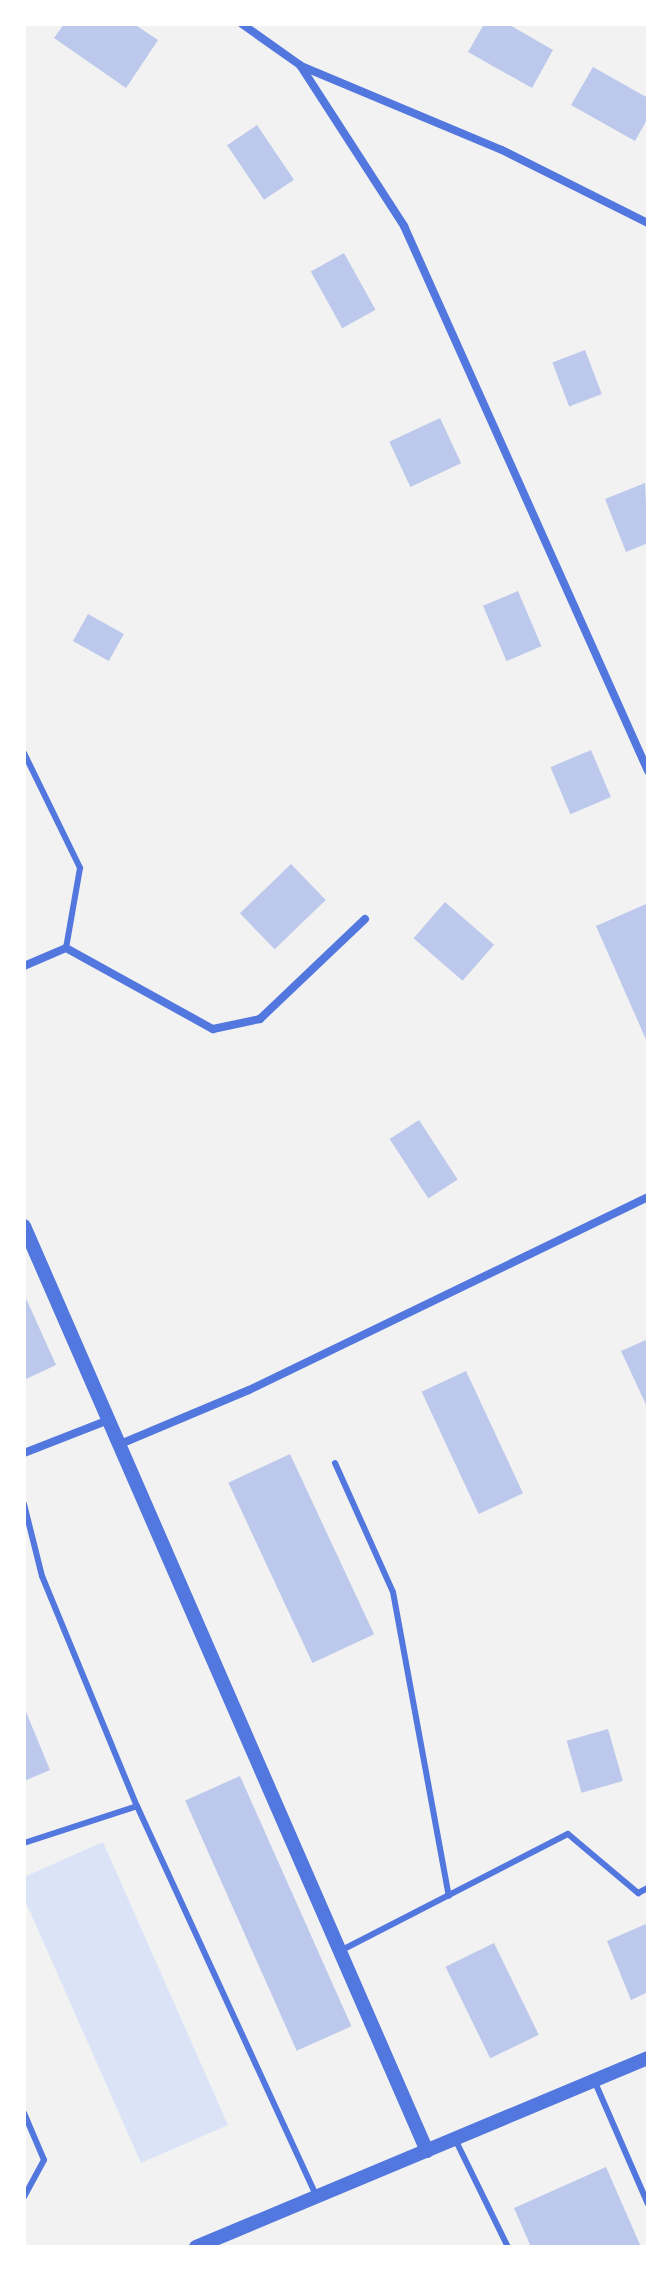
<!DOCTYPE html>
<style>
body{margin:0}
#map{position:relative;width:672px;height:2271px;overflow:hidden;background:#f2f2f2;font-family:Merriweather,serif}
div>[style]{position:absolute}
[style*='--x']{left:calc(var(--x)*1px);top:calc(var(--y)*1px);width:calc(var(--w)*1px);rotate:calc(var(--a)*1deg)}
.green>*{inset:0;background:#dbe4f7}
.building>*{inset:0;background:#bdc9ec;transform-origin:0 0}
.service>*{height:6px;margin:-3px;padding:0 3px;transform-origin:3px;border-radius:3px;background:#5277de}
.minor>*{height:8px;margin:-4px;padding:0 4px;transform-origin:4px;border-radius:4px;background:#5277de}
.tertiary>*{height:14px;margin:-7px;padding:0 7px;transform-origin:7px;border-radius:7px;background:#5277de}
span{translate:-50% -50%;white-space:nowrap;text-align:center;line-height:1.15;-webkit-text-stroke:6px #fff;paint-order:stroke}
.frame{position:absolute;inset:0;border:26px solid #fff;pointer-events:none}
</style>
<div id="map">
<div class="green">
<div style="clip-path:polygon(103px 1842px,228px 2125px,141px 2163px,24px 1898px,24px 1877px)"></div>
</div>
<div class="building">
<div style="clip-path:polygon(64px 24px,134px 24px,158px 40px,126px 88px,54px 38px)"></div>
<div style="clip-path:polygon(484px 24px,508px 24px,553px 50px,532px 88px,468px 52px)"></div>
<div style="clip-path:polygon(593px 67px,648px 98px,648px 118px,635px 141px,571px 105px)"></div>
<div style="left:257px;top:125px;width:66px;height:36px;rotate:56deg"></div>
<div style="left:344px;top:253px;width:65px;height:38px;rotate:61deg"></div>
<div style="left:585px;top:350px;width:47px;height:35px;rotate:69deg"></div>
<div style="left:440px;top:418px;width:50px;height:56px;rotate:65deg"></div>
<div style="clip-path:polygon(645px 483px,648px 543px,626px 552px,605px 499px)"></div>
<div style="left:518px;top:591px;width:60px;height:38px;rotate:67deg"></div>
<div style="left:88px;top:614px;width:41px;height:31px;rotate:29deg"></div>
<div style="left:591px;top:750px;width:51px;height:44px;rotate:67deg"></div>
<div style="left:291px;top:864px;width:50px;height:71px;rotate:46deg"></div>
<div style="left:445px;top:902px;width:65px;height:48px;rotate:41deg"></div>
<div style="clip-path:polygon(646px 904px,648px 909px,648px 1044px,596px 926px)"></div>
<div style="left:419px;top:1120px;width:71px;height:35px;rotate:57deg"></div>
<div style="clip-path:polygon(24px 1294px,56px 1365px,24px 1380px)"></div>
<div style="clip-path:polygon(648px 1339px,648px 1409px,621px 1351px)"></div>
<div style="left:466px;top:1371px;width:135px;height:49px;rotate:65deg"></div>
<div style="left:290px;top:1454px;width:199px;height:68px;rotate:65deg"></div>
<div style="clip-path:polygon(24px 1707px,50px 1770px,24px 1781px)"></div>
<div style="left:608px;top:1729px;width:54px;height:43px;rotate:74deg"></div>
<div style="left:240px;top:1776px;width:274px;height:60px;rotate:66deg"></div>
<div style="clip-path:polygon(648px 1923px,648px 1992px,631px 2000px,607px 1941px)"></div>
<div style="left:494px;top:1943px;width:102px;height:54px;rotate:64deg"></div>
<div style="clip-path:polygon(606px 2167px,641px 2247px,531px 2247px,514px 2208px)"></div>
</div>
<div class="service">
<div style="--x:24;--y:753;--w:128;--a:64"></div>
<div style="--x:80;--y:868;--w:81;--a:99.9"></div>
<div style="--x:335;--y:1463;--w:141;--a:65.8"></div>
<div style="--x:393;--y:1592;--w:309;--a:79.6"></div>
<div style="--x:24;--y:1504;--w:74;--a:76"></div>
<div style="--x:42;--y:1576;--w:249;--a:67.6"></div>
<div style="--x:137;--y:1806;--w:429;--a:65.3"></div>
<div style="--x:24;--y:1843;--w:119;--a:-18.1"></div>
<div style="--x:340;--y:1951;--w:256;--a:-27.2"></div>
<div style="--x:568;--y:1834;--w:92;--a:40.1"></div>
<div style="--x:638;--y:1893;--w:11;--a:-27"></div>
<div style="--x:594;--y:2080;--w:135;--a:66.5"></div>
<div style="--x:24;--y:2113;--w:51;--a:66.9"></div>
<div style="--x:44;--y:2160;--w:42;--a:118.4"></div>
<div style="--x:455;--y:2139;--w:120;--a:63.9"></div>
</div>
<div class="minor">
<div style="--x:242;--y:24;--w:71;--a:35.3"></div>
<div style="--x:300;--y:65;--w:192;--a:57.1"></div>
<div style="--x:404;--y:226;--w:597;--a:65.88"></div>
<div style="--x:301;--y:66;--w:218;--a:22.7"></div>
<div style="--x:502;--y:150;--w:163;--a:26.6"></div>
<div style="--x:24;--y:966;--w:46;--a:-23.2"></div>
<div style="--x:66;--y:948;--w:168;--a:28.9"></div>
<div style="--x:213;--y:1029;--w:48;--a:-12"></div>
<div style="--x:260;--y:1019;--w:145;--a:-43.6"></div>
<div style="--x:118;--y:1445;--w:142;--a:-22.8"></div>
<div style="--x:249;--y:1390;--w:443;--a:-25.8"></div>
<div style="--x:24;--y:1453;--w:88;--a:-21.3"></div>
</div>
<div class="tertiary">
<div style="--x:24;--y:1226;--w:1009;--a:66.46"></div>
<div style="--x:196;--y:2247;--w:490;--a:-22.7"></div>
</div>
<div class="frame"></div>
</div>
